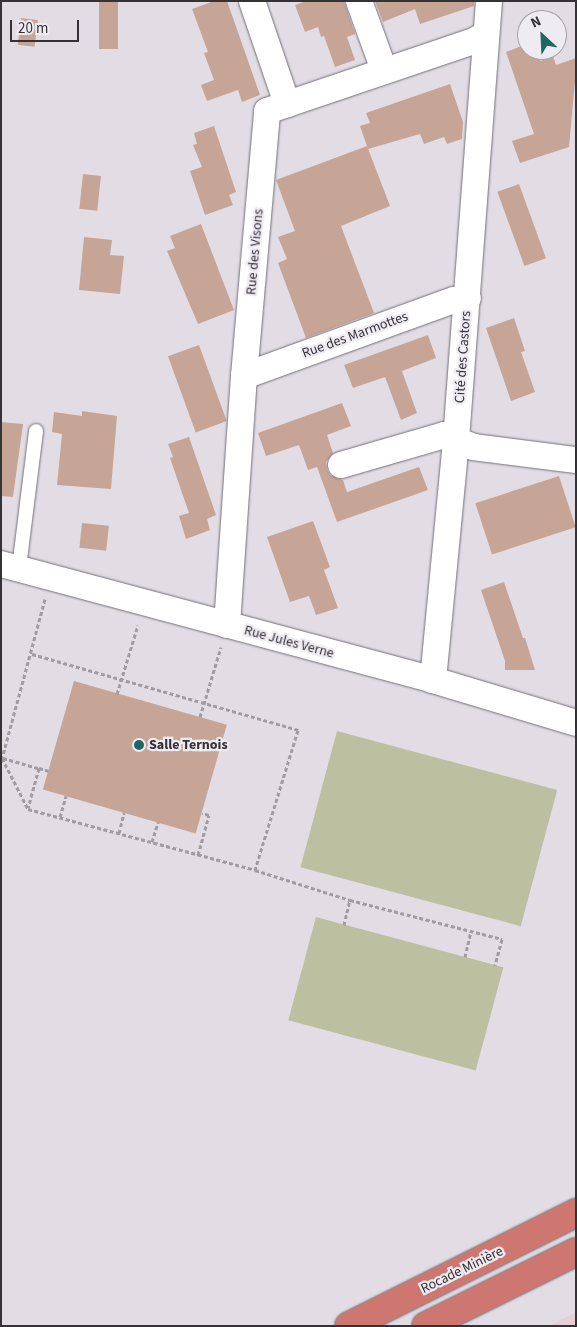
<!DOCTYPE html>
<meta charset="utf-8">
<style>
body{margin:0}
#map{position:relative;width:577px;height:1327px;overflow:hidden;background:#e2dde5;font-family:"Source Sans 3",sans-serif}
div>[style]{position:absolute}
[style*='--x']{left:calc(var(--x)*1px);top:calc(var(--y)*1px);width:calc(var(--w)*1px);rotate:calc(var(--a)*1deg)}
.industrial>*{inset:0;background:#e7ced7}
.green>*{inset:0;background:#bcc0a0;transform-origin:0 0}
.building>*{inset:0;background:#c6a597;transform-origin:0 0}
.path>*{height:3px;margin-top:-1.5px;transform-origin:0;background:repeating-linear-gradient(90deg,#a09ca2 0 4px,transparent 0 6.5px)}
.roads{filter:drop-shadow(0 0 1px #736f77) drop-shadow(0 0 1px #736f77)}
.service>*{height:14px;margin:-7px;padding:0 7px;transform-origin:7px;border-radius:7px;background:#fff}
.minor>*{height:26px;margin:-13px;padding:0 13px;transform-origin:13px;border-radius:13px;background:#fff}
.motorway>*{height:28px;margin:-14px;padding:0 14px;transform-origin:14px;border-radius:14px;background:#cd7770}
.dots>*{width:14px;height:14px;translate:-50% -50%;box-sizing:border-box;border:2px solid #efebf3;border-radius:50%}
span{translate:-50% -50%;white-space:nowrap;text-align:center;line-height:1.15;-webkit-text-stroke:4.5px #efebf3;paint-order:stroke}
.street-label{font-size:14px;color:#343235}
.poi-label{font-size:14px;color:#343235;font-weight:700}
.left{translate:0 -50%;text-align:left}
.frame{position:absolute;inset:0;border:2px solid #343235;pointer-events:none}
.north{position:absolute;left:517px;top:10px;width:50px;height:50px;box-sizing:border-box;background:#efebf3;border:1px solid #a4a1a7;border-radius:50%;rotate:335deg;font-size:14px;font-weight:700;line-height:20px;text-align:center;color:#343235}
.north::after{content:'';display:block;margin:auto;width:18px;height:22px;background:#1e6861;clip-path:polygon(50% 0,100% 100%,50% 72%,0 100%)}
.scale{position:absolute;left:10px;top:20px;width:69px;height:22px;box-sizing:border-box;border:2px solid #343235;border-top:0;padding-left:6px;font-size:15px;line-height:18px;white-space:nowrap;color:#343235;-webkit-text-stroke:4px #efebf3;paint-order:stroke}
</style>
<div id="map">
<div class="industrial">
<div style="clip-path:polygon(576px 1312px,576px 1326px,549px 1326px)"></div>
</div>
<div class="green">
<div style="left:337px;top:731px;width:228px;height:141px;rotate:15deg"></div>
<div style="left:316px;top:917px;width:194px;height:107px;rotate:15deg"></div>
</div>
<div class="building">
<div style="left:99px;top:1px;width:19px;height:48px"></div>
<div style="clip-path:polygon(214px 1px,227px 1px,260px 95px,242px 102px,238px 90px,207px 101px,201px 85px,214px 80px,204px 53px,208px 52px,192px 9px)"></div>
<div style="clip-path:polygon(306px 1px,344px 1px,355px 34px,347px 37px,355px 60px,335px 67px,324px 36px,321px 37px,318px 27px,305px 32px,295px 5px)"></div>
<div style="clip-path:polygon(375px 1px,474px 1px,474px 6px,420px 24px,415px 9px,383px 22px)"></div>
<div style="left:21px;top:18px;width:17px;height:27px;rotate:7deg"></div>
<div style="clip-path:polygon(527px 44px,527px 54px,537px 51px,540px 61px,553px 56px,556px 65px,576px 58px,576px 70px,569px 147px,520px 163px,512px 141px,534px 134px,506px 52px)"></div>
<div style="clip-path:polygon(450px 84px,463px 122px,462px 139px,447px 144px,444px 137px,424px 144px,420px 134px,368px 149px,360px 126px,370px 123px,366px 113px)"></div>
<div style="clip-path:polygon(214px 126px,236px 192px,229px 195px,233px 205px,205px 215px,190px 171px,202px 167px,193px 145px,197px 144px,194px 133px)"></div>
<div style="clip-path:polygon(367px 146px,390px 206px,341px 226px,374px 313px,306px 338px,278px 263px,287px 259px,278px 237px,295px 231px,276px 180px)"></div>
<div style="left:83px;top:174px;width:18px;height:35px;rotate:6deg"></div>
<div style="left:519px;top:184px;width:79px;height:23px;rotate:70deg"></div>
<div style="clip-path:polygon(201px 224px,234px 310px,198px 324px,167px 251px,175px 248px,170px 236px)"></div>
<div style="clip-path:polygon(84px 237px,112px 240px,110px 255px,124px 256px,120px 294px,79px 290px)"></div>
<div style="clip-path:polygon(514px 318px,525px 351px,521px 352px,535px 392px,511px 401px,486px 328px)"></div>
<div style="clip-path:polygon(428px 335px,436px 358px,402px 371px,417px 413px,401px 420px,385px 377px,353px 388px,344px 365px)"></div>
<div style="left:199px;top:345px;width:81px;height:33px;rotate:70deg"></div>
<div style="clip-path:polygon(342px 403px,351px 426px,327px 435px,333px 453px,326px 462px,327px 469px,330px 475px,343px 480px,347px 492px,419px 467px,428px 490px,337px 522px,317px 467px,308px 470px,299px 445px,266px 456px,258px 433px)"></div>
<div style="clip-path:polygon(82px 411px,117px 416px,111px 489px,57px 485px,62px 434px,52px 432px,54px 412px,82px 416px)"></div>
<div style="clip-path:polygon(1px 422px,23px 424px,13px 497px,1px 496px)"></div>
<div style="clip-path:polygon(189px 437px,216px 515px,207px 519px,210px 530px,186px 539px,179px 516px,189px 513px,170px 458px,173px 457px,168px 444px)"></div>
<div style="left:559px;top:476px;width:54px;height:88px;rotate:72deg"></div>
<div style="clip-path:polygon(313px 521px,330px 567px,324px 570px,338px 608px,316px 615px,309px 596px,290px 602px,267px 537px)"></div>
<div style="left:82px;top:523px;width:27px;height:25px;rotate:6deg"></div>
<div style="clip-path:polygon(504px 582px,523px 638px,525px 638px,535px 670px,505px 670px,505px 661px,481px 590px)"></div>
<div style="left:74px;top:681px;width:159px;height:113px;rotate:16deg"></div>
</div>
<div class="path">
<div style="--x:45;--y:599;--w:165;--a:105.1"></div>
<div style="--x:2;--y:758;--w:57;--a:63"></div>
<div style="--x:28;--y:809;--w:235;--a:15"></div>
<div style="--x:32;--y:654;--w:277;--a:15.9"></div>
<div style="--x:298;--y:730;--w:146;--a:107.1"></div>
<div style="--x:255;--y:870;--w:100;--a:17.5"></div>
<div style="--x:350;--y:900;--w:157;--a:14.4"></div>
<div style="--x:502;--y:939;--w:27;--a:105"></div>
<div style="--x:117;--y:694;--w:72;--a:-73.1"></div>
<div style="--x:200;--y:717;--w:73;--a:-73.3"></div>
<div style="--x:3;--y:758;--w:37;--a:16"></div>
<div style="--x:39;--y:768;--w:41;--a:105.4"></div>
<div style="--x:39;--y:768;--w:10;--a:17"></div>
<div style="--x:60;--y:817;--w:22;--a:-74"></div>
<div style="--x:119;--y:833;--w:21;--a:-76"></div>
<div style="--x:152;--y:842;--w:21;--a:-73"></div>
<div style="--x:198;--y:855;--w:41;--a:-74.6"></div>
<div style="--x:209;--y:815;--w:7;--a:-164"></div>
<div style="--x:344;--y:925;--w:26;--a:-77"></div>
<div style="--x:465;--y:957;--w:26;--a:-77"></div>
</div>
<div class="roads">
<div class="service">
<div style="--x:19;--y:568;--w:138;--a:-82.9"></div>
</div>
<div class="minor">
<div style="--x:252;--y:1;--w:109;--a:71.2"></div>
<div style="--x:359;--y:1;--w:73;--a:70.1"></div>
<div style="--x:244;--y:376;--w:223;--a:-19.9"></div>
<div style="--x:454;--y:300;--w:14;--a:-8"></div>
<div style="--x:341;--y:465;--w:107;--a:-16.2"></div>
<div style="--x:444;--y:435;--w:31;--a:22"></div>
<div style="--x:473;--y:447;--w:104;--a:7.2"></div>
<div style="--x:1;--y:564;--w:447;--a:15"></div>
<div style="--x:433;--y:680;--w:149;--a:16.7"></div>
<div style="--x:227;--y:625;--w:250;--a:-86.1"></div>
<div style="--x:244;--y:376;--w:266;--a:-85"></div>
<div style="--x:267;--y:111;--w:219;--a:-18.7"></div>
<div style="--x:474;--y:41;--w:14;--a:-30"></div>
<div style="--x:433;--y:680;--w:241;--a:-84.5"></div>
<div style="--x:456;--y:440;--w:440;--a:-85.7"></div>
</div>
<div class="motorway">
<div style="--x:349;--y:1326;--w:254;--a:-26.5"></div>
<div style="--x:426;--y:1326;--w:167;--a:-26.3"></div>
</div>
</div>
<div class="dots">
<div style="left:139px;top:745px;background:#1e6861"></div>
</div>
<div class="street-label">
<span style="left:255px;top:252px;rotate:-85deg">Rue des Visons</span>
<span style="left:355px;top:335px;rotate:-20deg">Rue des Marmottes</span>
<span style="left:463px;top:357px;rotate:-86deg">Cité des Castors</span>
<span style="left:289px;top:642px;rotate:15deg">Rue Jules Verne</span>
<span style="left:462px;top:1270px;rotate:-26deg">Rocade Minière</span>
</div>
<div class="poi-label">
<span class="left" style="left:149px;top:745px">Salle Ternois</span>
</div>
<div class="frame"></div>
<div class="north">N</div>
<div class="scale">20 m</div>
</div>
